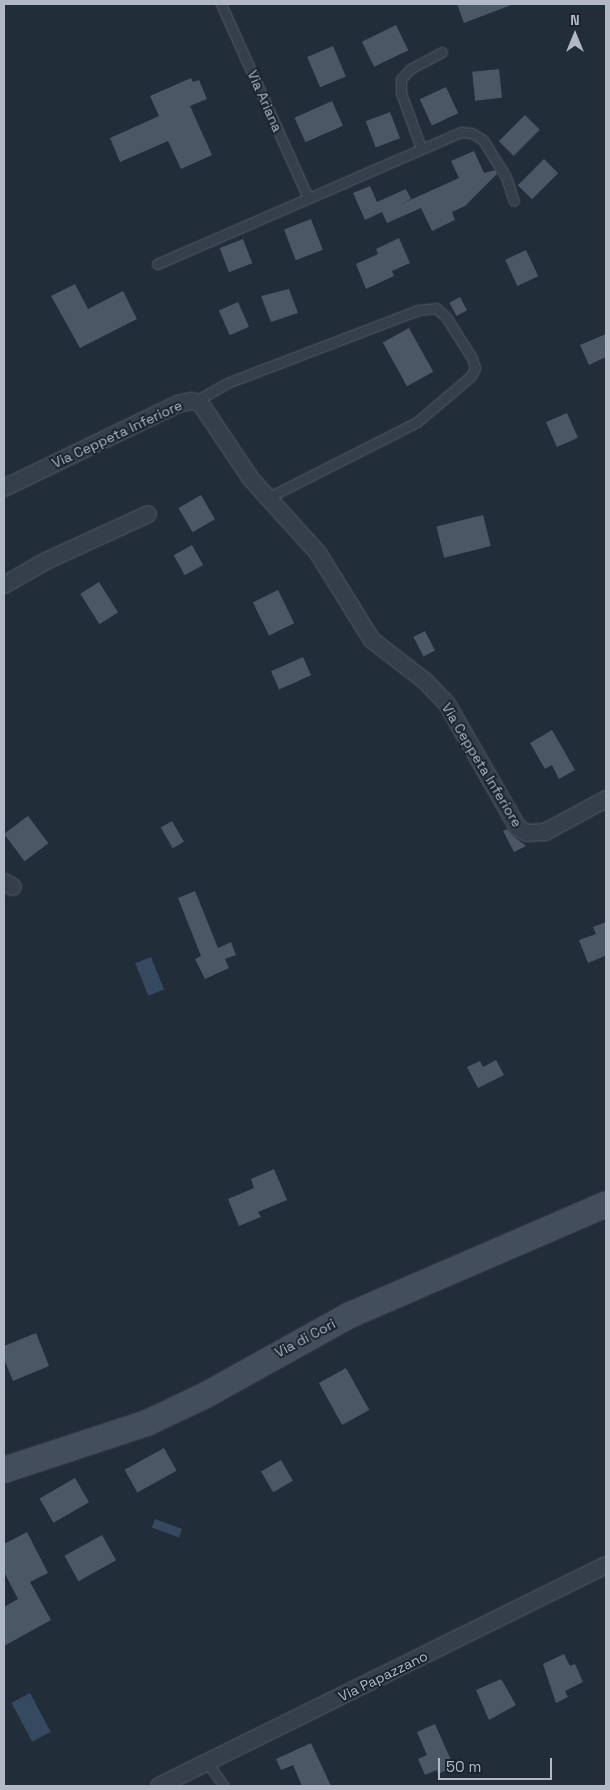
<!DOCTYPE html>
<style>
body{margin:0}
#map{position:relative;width:610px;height:1790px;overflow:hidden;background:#212d39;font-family:"Space Grotesk",sans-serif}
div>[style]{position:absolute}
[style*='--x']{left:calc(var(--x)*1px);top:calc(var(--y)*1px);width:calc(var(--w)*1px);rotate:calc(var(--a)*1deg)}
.water>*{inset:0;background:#354a60;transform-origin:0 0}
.building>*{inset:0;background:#4a5765;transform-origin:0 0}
.roads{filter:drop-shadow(0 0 1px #535c67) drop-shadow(0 0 1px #535c67)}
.service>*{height:9px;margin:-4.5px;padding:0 4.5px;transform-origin:4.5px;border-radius:4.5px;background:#353f49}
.minor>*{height:16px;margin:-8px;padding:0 8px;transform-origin:8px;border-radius:8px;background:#353f49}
.secondary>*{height:24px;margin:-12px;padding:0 12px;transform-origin:12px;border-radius:12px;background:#434e5c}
span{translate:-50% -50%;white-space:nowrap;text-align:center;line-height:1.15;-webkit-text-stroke:4px #1a242e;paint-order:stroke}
.street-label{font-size:14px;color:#b0b9c5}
.frame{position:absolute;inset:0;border:5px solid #b0b9c5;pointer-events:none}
.north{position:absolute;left:550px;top:10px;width:50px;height:50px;-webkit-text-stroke:4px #1a242e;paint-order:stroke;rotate:0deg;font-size:14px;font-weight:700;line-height:20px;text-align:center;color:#b0b9c5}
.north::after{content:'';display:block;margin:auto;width:18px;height:22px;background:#b0b9c5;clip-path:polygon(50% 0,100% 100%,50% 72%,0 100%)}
.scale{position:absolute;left:438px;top:1758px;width:114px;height:22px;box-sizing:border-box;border:2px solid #b0b9c5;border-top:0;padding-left:6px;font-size:15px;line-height:18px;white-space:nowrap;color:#b0b9c5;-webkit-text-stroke:4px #1a242e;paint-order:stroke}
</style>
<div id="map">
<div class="water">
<div style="left:151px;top:957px;width:35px;height:17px;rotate:68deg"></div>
<div style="left:155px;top:1519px;width:29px;height:9px;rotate:20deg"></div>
<div style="left:30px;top:1693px;width:44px;height:21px;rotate:62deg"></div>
</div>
<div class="building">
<div style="clip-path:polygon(457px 4px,511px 4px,511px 5px,464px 23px)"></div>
<div style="left:396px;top:25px;width:28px;height:38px;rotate:64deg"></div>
<div style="left:333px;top:46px;width:33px;height:28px;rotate:67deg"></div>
<div style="left:499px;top:69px;width:29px;height:27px;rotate:84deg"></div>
<div style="clip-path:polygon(191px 78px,193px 82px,199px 80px,207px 99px,190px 106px,212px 155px,181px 169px,168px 141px,120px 162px,110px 138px,159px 116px,150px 96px)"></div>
<div style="left:446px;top:87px;width:29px;height:29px;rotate:65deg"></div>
<div style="left:332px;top:101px;width:27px;height:41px;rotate:66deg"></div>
<div style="left:390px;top:112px;width:28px;height:26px;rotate:69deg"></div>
<div style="left:525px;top:115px;width:21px;height:37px;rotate:45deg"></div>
<div style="clip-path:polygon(474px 151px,484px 173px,495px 170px,497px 174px,465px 206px,452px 212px,455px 220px,432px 231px,421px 208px,387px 223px,382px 212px,365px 220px,353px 193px,370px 186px,377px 202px,406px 189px,411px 199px,399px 205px,459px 178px,451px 161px)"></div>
<div style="left:544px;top:159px;width:20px;height:37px;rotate:45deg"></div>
<div style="left:311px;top:219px;width:33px;height:29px;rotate:69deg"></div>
<div style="clip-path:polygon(399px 238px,410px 263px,392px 271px,394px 276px,366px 289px,356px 264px,378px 254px,376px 249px)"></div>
<div style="left:243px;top:239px;width:26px;height:25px;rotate:69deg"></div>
<div style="left:526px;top:250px;width:29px;height:23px;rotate:65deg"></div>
<div style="clip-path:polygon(75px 284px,88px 309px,123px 291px,137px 319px,80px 348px,51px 296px)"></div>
<div style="clip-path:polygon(289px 289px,298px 313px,271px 322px,261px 296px)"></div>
<div style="left:460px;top:297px;width:15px;height:12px;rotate:62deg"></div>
<div style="left:238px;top:302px;width:27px;height:21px;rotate:66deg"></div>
<div style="left:409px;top:328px;width:50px;height:30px;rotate:61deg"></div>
<div style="clip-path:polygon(606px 334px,606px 357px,589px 365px,580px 345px)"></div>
<div style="left:567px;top:413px;width:27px;height:23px;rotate:66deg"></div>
<div style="left:201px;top:495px;width:28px;height:26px;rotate:60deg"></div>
<div style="left:483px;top:515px;width:32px;height:48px;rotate:76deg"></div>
<div style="left:192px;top:545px;width:23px;height:21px;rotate:61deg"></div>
<div style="left:99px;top:582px;width:36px;height:22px;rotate:58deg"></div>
<div style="left:278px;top:590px;width:37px;height:28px;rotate:64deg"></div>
<div style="left:425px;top:631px;width:22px;height:13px;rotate:63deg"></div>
<div style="left:303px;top:657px;width:20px;height:35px;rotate:66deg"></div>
<div style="clip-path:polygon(552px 730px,575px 770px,559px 779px,552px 765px,545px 769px,530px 743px)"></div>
<div style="left:28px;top:816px;width:34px;height:30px;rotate:53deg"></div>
<div style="left:172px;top:821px;width:24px;height:13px;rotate:60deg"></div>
<div style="clip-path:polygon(507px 829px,513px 836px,526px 846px,514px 852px,503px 831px)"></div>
<div style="clip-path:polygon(195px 891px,218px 948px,231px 942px,236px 955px,225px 959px,229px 968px,205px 979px,195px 959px,201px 956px,178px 898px)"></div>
<div style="clip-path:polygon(606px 922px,606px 958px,605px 956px,588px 963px,579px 940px,596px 934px,593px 927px)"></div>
<div style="clip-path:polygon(496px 1060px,504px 1075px,478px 1088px,467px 1067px,480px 1061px,483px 1067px)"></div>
<div style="clip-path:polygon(274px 1169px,287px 1200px,258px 1212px,261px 1217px,239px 1226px,228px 1199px,254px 1188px,251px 1179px)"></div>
<div style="clip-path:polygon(36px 1333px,49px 1366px,13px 1381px,4px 1359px,4px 1346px)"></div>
<div style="left:346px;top:1368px;width:48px;height:31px;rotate:61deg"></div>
<div style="left:164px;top:1448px;width:26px;height:45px;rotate:61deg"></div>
<div style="left:281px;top:1460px;width:24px;height:23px;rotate:60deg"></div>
<div style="left:75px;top:1478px;width:28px;height:41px;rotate:60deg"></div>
<div style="clip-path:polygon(27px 1532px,48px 1573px,30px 1582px,51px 1620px,4px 1646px,4px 1607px,18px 1599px,4px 1572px,4px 1544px)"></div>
<div style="left:102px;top:1535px;width:29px;height:43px;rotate:61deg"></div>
<div style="clip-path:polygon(564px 1654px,570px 1666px,575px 1664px,583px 1682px,565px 1691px,568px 1697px,556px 1703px,543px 1664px)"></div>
<div style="clip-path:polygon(501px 1679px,516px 1705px,489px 1720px,476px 1690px)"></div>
<div style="clip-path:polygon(435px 1724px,454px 1767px,438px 1774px,437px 1770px,425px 1775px,418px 1759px,427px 1755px,417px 1732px)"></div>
<div style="clip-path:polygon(311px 1743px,331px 1786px,302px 1786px,293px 1765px,281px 1770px,276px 1759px)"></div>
</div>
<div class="roads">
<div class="service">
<div style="--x:221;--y:4;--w:213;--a:65.8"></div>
<div style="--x:421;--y:148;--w:59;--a:-110"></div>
<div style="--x:401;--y:93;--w:14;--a:-90"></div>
<div style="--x:401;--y:79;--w:13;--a:-48"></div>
<div style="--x:410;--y:69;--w:36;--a:-28"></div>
<div style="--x:157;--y:264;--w:331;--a:-23.5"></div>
<div style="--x:461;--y:132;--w:11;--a:5"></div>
<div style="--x:472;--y:133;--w:13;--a:32"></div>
<div style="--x:483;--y:140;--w:44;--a:58.1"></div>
<div style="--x:506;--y:177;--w:25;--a:72"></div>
<div style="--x:196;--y:401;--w:36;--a:-30"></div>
<div style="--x:227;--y:383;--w:204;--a:-20.9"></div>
<div style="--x:418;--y:310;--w:18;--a:-6"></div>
<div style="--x:436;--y:308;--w:13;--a:42"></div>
<div style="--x:446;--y:317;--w:49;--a:57.6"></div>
<div style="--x:472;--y:358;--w:10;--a:73"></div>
<div style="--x:475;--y:368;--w:9;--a:117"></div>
<div style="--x:471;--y:376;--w:71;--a:139.6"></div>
<div style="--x:417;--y:422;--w:168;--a:153.1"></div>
<div style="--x:207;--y:1762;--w:29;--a:55"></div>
</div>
<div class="minor">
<div style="--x:4;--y:488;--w:193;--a:-25.8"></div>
<div style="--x:178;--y:404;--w:13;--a:-13"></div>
<div style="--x:191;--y:401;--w:9;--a:13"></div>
<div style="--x:200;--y:403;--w:92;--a:56.1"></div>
<div style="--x:251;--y:479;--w:100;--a:47.8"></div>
<div style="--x:318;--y:553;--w:102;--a:58.2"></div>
<div style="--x:372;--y:640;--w:67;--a:37.7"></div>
<div style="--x:425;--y:681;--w:32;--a:46"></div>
<div style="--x:447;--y:704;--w:143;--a:60.2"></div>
<div style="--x:518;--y:828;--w:10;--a:29"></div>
<div style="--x:527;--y:833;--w:18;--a:-3"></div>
<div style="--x:545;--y:832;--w:69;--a:-28.4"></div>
<div style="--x:4;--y:585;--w:48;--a:-29.7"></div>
<div style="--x:46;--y:561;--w:112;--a:-24.7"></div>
<div style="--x:4;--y:882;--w:10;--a:29"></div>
<div style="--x:159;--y:1786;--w:499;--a:-26.3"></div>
</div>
<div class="secondary">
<div style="--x:4;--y:1470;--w:151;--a:-18.2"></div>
<div style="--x:147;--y:1423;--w:65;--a:-25.4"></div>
<div style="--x:206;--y:1395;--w:165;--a:-29.1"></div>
<div style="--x:350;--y:1315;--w:279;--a:-23.4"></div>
</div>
</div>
<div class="street-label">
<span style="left:265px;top:101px;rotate:66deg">Via Ariana</span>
<span style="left:117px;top:434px;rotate:-25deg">Via Ceppeta Inferiore</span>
<span style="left:482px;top:765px;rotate:59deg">Via Ceppeta Inferiore</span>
<span style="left:305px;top:1338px;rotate:-28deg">Via di Cori</span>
<span style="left:383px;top:1676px;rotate:-26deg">Via Papazzano</span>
</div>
<div class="frame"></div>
<div class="north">N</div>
<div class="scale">50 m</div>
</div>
